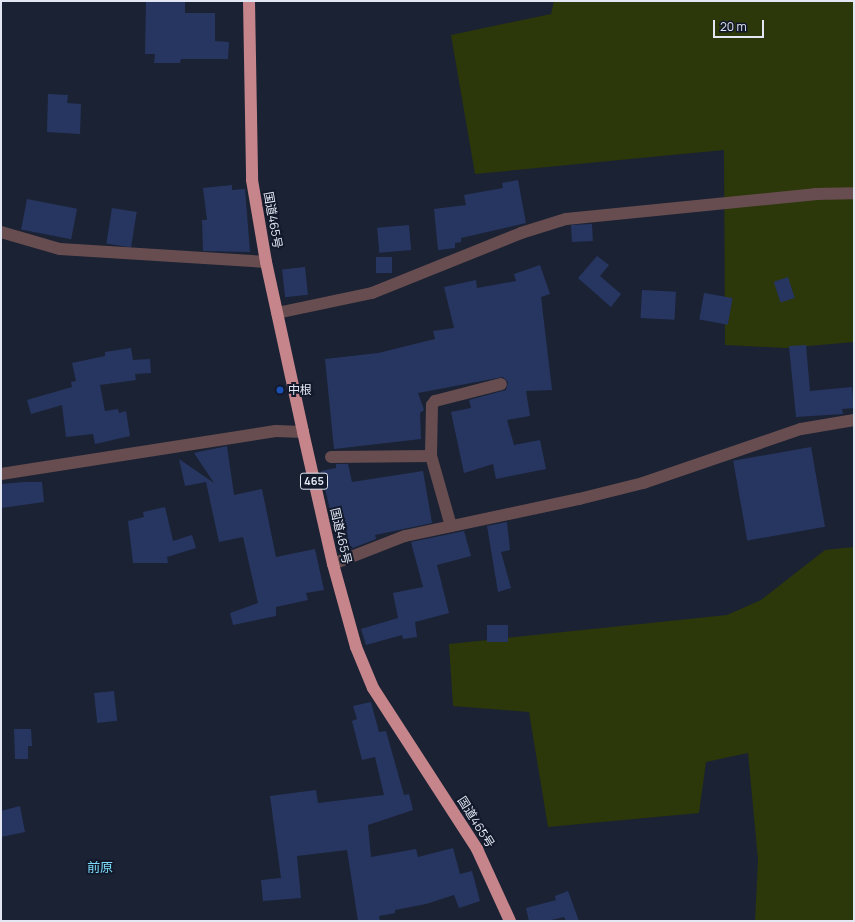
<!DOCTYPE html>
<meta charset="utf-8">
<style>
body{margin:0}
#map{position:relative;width:855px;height:922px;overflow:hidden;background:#1b2234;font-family:Manrope,"Noto Sans JP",sans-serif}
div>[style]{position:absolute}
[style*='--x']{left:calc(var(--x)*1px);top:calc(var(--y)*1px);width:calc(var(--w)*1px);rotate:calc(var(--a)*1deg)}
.green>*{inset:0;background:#2c370a}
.building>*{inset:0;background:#273661;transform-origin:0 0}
.minor>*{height:12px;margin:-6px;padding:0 6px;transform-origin:6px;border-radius:6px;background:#674d4f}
.highway>*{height:12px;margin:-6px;padding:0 6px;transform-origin:6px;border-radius:6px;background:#c5858b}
.dots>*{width:11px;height:11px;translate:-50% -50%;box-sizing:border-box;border:2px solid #12192a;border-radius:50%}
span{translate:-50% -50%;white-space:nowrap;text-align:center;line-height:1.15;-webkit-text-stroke:4px #12192a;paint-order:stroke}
.shield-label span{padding:1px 3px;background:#12192a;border:1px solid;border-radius:3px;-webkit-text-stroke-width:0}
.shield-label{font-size:11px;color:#e2e7f3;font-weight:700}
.street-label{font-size:12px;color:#e2e7f3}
.poi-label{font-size:12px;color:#e2e7f3}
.left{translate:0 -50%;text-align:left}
.neighbourhood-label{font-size:13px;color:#7cdbfb}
.frame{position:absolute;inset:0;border:2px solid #e2e7f3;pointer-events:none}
.scale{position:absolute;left:713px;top:20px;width:51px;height:18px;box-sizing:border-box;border:2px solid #e2e7f3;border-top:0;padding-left:5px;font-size:12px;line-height:14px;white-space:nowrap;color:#e2e7f3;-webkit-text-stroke:3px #12192a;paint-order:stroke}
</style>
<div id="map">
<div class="green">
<div style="clip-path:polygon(554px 1px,854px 1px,854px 342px,785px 348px,725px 345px,724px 150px,475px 174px,451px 35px,551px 14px)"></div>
<div style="clip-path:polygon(854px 547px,854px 921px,755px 921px,758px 860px,748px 753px,706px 762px,699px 813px,548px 827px,529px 712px,453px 706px,449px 644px,727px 615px,761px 600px,825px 550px)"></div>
</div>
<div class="building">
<div style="clip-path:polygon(146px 1px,185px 1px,185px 13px,215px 13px,215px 41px,229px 42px,228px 59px,181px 59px,180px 63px,154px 63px,155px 54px,145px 54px)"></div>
<div style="clip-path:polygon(48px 94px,68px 95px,67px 103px,81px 104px,80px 134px,47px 132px)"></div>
<div style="clip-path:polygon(518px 180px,526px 223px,461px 238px,461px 242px,455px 243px,455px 248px,438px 250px,434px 209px,466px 205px,464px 195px,503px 188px,502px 183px)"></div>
<div style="clip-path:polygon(232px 185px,232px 190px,245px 189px,250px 252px,203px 251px,202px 220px,207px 220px,203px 188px)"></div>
<div style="left:27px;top:199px;width:51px;height:31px;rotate:11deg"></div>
<div style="left:112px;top:208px;width:25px;height:36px;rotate:9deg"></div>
<div style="left:592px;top:224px;width:17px;height:21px;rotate:87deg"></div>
<div style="left:409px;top:225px;width:25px;height:32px;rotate:85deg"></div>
<div style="clip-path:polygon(597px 256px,609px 265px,600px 276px,621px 294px,611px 307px,578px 278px)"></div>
<div style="left:376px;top:257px;width:16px;height:16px"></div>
<div style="clip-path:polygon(540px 265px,550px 294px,541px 297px,552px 390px,526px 391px,530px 416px,507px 420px,514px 445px,540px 440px,546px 469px,496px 479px,493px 464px,464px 473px,451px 412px,471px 408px,469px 400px,506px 390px,508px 382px,503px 377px,418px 393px,424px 410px,420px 413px,421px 439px,334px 449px,325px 359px,378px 353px,435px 339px,433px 331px,454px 328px,444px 287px,476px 280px,477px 288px,516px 281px,514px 274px)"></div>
<div style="left:305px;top:267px;width:28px;height:23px;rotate:84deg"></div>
<div style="left:788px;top:277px;width:22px;height:15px;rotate:72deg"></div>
<div style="left:642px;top:290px;width:34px;height:28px;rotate:3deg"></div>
<div style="left:704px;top:293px;width:29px;height:27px;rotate:10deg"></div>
<div style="clip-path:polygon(806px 345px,810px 391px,852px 387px,854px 408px,842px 409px,843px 414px,796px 417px,789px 346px)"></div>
<div style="clip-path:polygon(131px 348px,133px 360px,150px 359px,151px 373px,135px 374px,136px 380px,100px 385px,105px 411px,118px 409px,119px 413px,126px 411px,130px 436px,95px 444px,93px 434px,66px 437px,62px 405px,31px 414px,27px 400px,72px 387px,71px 382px,76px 381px,72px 363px,105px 356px,105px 352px)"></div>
<div style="clip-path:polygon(227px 446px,234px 495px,262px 489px,276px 557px,315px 549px,324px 590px,306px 593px,308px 600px,276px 607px,276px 616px,233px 625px,230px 613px,258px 603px,243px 537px,219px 542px,206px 482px,185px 486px,179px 459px,214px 483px,194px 453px)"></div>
<div style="left:811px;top:447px;width:81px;height:79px;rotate:80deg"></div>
<div style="clip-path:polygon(336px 464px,348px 464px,352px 482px,423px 471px,432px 523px,375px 535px,376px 539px,340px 553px,321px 471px,336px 468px)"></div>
<div style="clip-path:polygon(24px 482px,42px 482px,44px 502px,1px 508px,1px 484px)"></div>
<div style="clip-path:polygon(165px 507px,173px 541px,192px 535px,196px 548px,167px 557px,168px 563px,133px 563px,128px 521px,144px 517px,143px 512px)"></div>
<div style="clip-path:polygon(507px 522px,510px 550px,501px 552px,511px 588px,498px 592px,487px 526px)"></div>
<div style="clip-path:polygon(464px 531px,471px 556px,437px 565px,449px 613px,415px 622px,417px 637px,403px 639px,402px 635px,366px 645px,361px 629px,398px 618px,393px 593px,423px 587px,411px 542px)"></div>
<div style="left:487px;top:625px;width:21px;height:17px"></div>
<div style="left:114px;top:691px;width:30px;height:20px;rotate:84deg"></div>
<div style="clip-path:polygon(371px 702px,379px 732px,386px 731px,404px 795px,409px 794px,413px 810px,368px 825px,371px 857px,416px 849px,418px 857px,453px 848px,460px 874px,472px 871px,480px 901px,459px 908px,454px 895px,426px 904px,395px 910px,395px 913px,379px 916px,380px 921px,358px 921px,347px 850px,297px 856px,301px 898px,263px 901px,261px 880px,281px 878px,270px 796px,316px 790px,318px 803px,384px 795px,375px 757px,362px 760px,352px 721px,357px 719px,353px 706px)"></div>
<div style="clip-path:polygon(14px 729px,31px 729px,32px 746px,28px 746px,28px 759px,15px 759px)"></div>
<div style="clip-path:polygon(20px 806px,25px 832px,1px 837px,1px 811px)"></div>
<div style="clip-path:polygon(568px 891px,579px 921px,566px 921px,564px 917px,547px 921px,529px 921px,526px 908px,556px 900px,555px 896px)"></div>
</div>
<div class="minor">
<div style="--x:1;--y:232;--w:61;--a:16.1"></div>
<div style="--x:60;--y:249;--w:206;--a:3.6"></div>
<div style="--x:277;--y:313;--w:97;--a:-11.9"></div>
<div style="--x:372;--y:293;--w:161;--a:-21.9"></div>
<div style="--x:521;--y:233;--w:47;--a:-17.3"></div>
<div style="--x:566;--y:219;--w:250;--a:-5.7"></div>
<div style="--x:815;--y:194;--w:39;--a:-1"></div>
<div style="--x:331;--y:457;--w:100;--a:-0.6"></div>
<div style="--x:1;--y:474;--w:278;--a:-8.9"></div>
<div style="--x:276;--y:431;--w:27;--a:2"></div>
<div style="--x:451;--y:526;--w:73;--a:-105.9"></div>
<div style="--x:431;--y:456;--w:51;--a:-88.9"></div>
<div style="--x:432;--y:405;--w:5;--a:-53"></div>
<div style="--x:435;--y:401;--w:68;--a:-14.4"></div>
<div style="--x:333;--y:564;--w:77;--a:-21.3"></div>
<div style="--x:405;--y:536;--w:178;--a:-12"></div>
<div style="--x:579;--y:499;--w:66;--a:-14"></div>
<div style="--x:643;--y:483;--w:167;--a:-18.9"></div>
<div style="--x:801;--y:429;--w:54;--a:-9.6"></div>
</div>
<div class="highway">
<div style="--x:249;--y:1;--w:179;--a:89"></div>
<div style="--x:252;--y:180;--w:83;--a:80.3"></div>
<div style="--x:266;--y:262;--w:174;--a:77.7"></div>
<div style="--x:303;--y:432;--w:135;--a:77.2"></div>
<div style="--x:333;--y:564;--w:86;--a:74.5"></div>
<div style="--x:356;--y:647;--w:44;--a:67.5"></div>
<div style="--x:373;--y:688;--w:192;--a:57.1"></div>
<div style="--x:477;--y:849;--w:79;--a:65.4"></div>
</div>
<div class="dots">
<div style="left:280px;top:390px;background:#1a4fb4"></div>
</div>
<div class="shield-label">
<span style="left:314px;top:481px">465</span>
</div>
<div class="street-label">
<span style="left:273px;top:220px;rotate:80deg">国道465号</span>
<span style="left:341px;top:536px;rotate:77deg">国道465号</span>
<span style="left:476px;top:822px;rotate:58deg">国道465号</span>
</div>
<div class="poi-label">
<span class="left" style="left:288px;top:390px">中根</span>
</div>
<div class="neighbourhood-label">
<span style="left:100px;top:867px">前原</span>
</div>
<div class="frame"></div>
<div class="scale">20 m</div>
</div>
